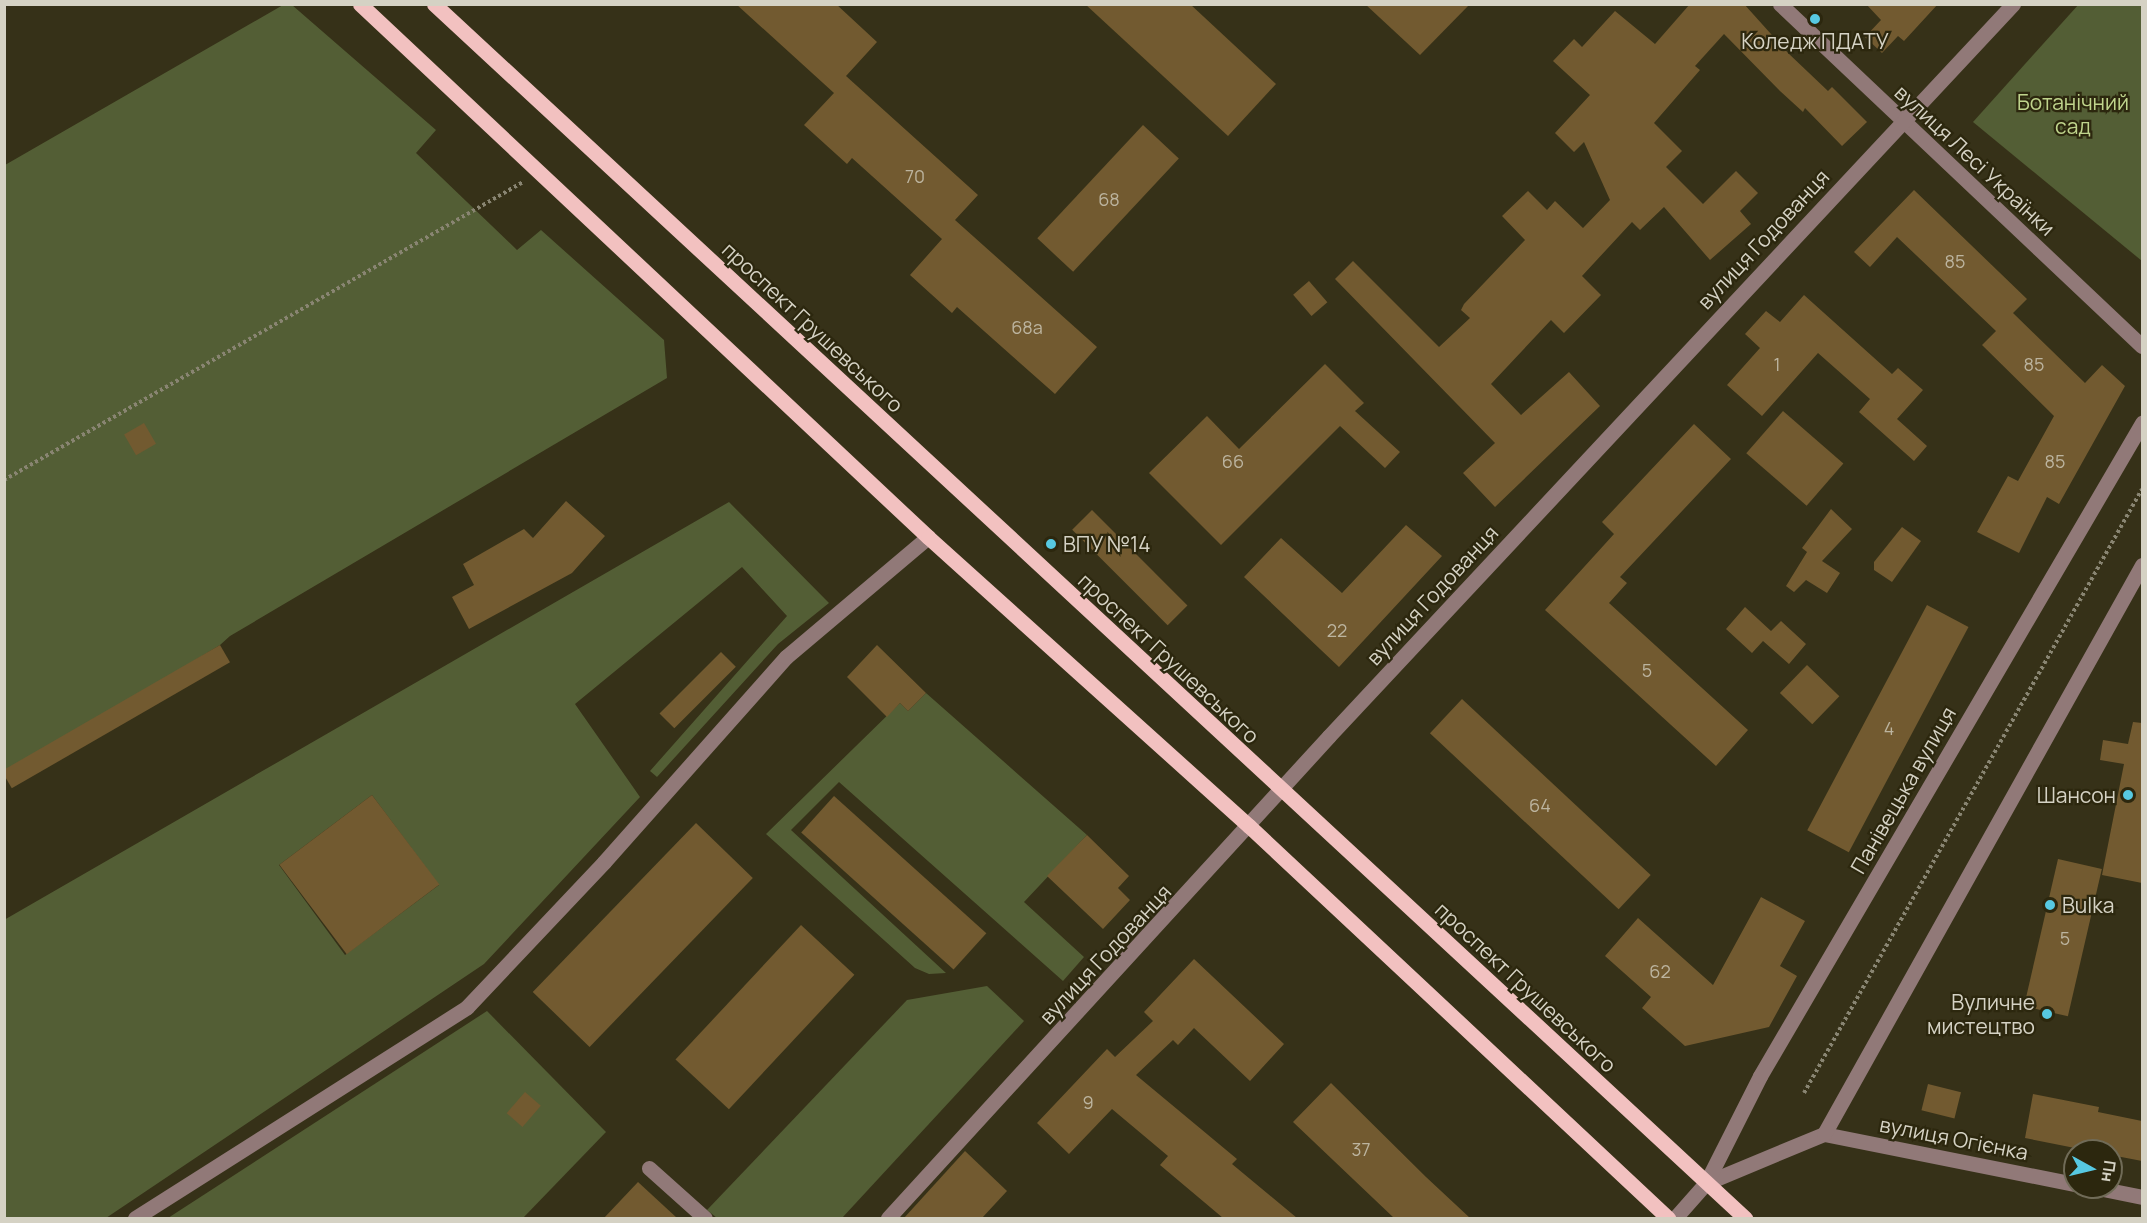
<!DOCTYPE html>
<meta charset="utf-8">
<style>
body{margin:0}
#map{position:relative;width:2147px;height:1223px;overflow:hidden;background:#363118;font-family:Manrope,sans-serif}
div>[style]{position:absolute}
[style*='--x']{left:calc(var(--x)*1px);top:calc(var(--y)*1px);width:calc(var(--w)*1px);rotate:calc(var(--a)*1deg)}
.green>*{inset:0;background:#535e35}
.building>*{inset:0;background:#725a30;transform-origin:0 0}
.path>*{height:4px;margin-top:-2px;transform-origin:0;background:repeating-linear-gradient(90deg,#898572 0 3px,transparent 0 6px)}
.minor>*{height:15px;margin:-7.5px;padding:0 7.5px;transform-origin:7.5px;border-radius:7.5px;background:#917978}
.major>*{height:15px;margin:-7.5px;padding:0 7.5px;transform-origin:7.5px;border-radius:7.5px;background:#f2c1c0}
.dots>*{width:16px;height:16px;translate:-50% -50%;box-sizing:border-box;border:3px solid #2c270e;border-radius:50%}
span{translate:-50% -50%;white-space:nowrap;text-align:center;line-height:1.15;-webkit-text-stroke:4.5px #2c270e;paint-order:stroke}
.number-label{font-size:18px;color:#bcb49f}
.number-label span{-webkit-text-stroke-width:0}
.poi-label{font-size:21px;color:#d5d2c4}
.left{translate:0 -50%;text-align:left}
.right{translate:-100% -50%;text-align:right}
.park-label{font-size:21px;color:#bfd48c}
.street-label{font-size:21px;color:#d5d2c4}
.frame{position:absolute;inset:0;border:6px solid #d5d2c4;pointer-events:none}
.north{position:absolute;left:2063px;top:1139px;width:60px;height:60px;box-sizing:border-box;background:#2c270e;border:2px solid #706b57;border-radius:50%;rotate:98deg;font-size:16px;font-weight:700;line-height:24px;text-align:center;color:#d5d2c4}
.north::after{content:'';display:block;margin:auto;width:21px;height:27px;background:#57c9e2;clip-path:polygon(50% 0,100% 100%,50% 72%,0 100%)}
</style>
<div id="map">
<div class="green">
<div style="clip-path:polygon(2079px 4px,2142px 5px,2142px 261px,1973px 122px)"></div>
<div style="clip-path:polygon(283px 5px,292px 5px,436px 130px,416px 153px,517px 250px,541px 230px,664px 340px,667px 378px,230px 636px,220px 645px,5px 775px,5px 165px)"></div>
<div style="clip-path:polygon(evenodd,729px 502px,829px 603px,778px 644px,657px 777px,650px 771px,787px 616px,742px 567px,575px 704px,640px 797px,484px 964px,106px 1218px,5px 1218px,4px 920px,729px 502px,372px 795px,439px 885px,345px 955px,279px 865px,372px 795px)"></div>
<div style="clip-path:polygon(926px 693px,1087px 835px,1024px 902px,1084px 957px,1063px 981px,839px 782px,791px 830px,946px 973px,929px 974px,915px 968px,766px 834px,900px 703px,908px 711px)"></div>
<div style="clip-path:polygon(987px 986px,1024px 1021px,842px 1218px,717px 1218px,707px 1210px,907px 1000px)"></div>
<div style="clip-path:polygon(487px 1011px,606px 1132px,523px 1218px,168px 1218px)"></div>
</div>
<div class="building">
<div style="clip-path:polygon(736px 4px,836px 4px,877px 42px,846px 76px,978px 195px,955px 220px,1097px 347px,1055px 394px,957px 307px,952px 313px,910px 275px,942px 239px,852px 158px,847px 164px,804px 125px,834px 93px)"></div>
<div style="clip-path:polygon(1085px 4px,1190px 4px,1276px 84px,1228px 136px)"></div>
<div style="clip-path:polygon(1365px 4px,1470px 4px,1420px 55px)"></div>
<div style="clip-path:polygon(1690px 4px,1744px 4px,1788px 53px,1828px 91px,1832px 87px,1867px 122px,1842px 146px,1805px 108px,1803px 112px,1780px 91px,1724px 34px,1695px 66px,1700px 70px,1654px 123px,1682px 151px,1666px 167px,1703px 204px,1736px 171px,1758px 193px,1740px 211px,1751px 224px,1710px 260px,1664px 207px,1640px 230px,1632px 222px,1582px 276px,1601px 295px,1564px 333px,1551px 320px,1491px 384px,1521px 415px,1569px 372px,1600px 406px,1495px 507px,1463px 473px,1495px 443px,1335px 279px,1353px 261px,1439px 347px,1470px 318px,1461px 310px,1464px 304px,1525px 240px,1502px 216px,1528px 191px,1547px 210px,1555px 201px,1583px 228px,1610px 200px,1584px 142px,1574px 152px,1555px 133px,1590px 95px,1553px 61px,1574px 39px,1582px 47px,1615px 11px,1655px 44px)"></div>
<div style="clip-path:polygon(1866px 4px,1938px 4px,1904px 41px,1898px 36px,1882px 53px,1865px 37px,1881px 20px)"></div>
<div style="left:1143px;top:125px;width:49px;height:155px;rotate:43deg"></div>
<div style="clip-path:polygon(1914px 190px,2027px 299px,2013px 313px,2085px 383px,2102px 365px,2125px 386px,2059px 504px,2047px 497px,2019px 553px,1977px 532px,2008px 476px,2018px 481px,2054px 416px,1982px 345px,1996px 331px,1897px 237px,1870px 267px,1854px 252px)"></div>
<div style="left:1309px;top:281px;width:28px;height:21px;rotate:49deg"></div>
<div style="clip-path:polygon(1804px 295px,1892px 374px,1898px 368px,1923px 390px,1897px 419px,1927px 446px,1914px 461px,1859px 412px,1870px 399px,1818px 353px,1762px 416px,1727px 385px,1760px 348px,1745px 334px,1766px 311px,1780px 322px)"></div>
<div style="clip-path:polygon(1325px 364px,1364px 403px,1355px 411px,1400px 452px,1385px 468px,1340px 426px,1221px 545px,1149px 473px,1207px 416px,1239px 449px)"></div>
<div style="left:1783px;top:411px;width:80px;height:56px;rotate:41deg"></div>
<div style="left:144px;top:423px;width:24px;height:23px;rotate:60deg"></div>
<div style="clip-path:polygon(1694px 424px,1731px 459px,1620px 577px,1627px 583px,1609px 603px,1748px 730px,1716px 766px,1545px 610px,1614px 534px,1602px 522px)"></div>
<div style="clip-path:polygon(566px 501px,605px 536px,572px 573px,469px 629px,452px 597px,474px 585px,463px 564px,524px 529px,533px 538px)"></div>
<div style="clip-path:polygon(1831px 509px,1852px 529px,1822px 561px,1840px 573px,1827px 593px,1806px 580px,1794px 592px,1786px 586px,1807px 552px,1802px 548px)"></div>
<div style="left:1092px;top:510px;width:135px;height:28px;rotate:45deg"></div>
<div style="clip-path:polygon(1406px 525px,1442px 556px,1339px 667px,1244px 577px,1281px 538px,1342px 593px)"></div>
<div style="clip-path:polygon(1902px 527px,1921px 541px,1892px 582px,1874px 570px,1874px 562px)"></div>
<div style="left:1927px;top:605px;width:47px;height:255px;rotate:28deg"></div>
<div style="clip-path:polygon(1745px 607px,1771px 631px,1781px 621px,1806px 644px,1789px 664px,1763px 641px,1752px 653px,1726px 629px)"></div>
<div style="left:220px;top:645px;width:20px;height:252px;rotate:60deg"></div>
<div style="clip-path:polygon(877px 645px,926px 693px,908px 711px,900px 703px,887px 717px,847px 677px)"></div>
<div style="left:721px;top:652px;width:21px;height:87px;rotate:45deg"></div>
<div style="left:1807px;top:665px;width:45px;height:39px;rotate:44deg"></div>
<div style="left:1462px;top:699px;width:258px;height:47px;rotate:43deg"></div>
<div style="clip-path:polygon(2133px 722px,2142px 723px,2142px 883px,2102px 875px,2124px 764px,2100px 760px,2103px 740px,2128px 744px)"></div>
<div style="left:372px;top:795px;width:112px;height:116px;rotate:53deg"></div>
<div style="left:834px;top:796px;width:205px;height:49px;rotate:42deg"></div>
<div style="left:696px;top:823px;width:79px;height:235px;rotate:44deg"></div>
<div style="clip-path:polygon(1087px 835px,1129px 876px,1118px 888px,1130px 900px,1103px 929px,1047px 876px)"></div>
<div style="left:2058px;top:859px;width:45px;height:151px;rotate:13deg"></div>
<div style="clip-path:polygon(1761px 897px,1805px 921px,1780px 966px,1797px 976px,1769px 1027px,1685px 1046px,1642px 1008px,1651px 997px,1605px 956px,1638px 918px,1713px 985px)"></div>
<div style="left:801px;top:925px;width:73px;height:184px;rotate:43deg"></div>
<div style="clip-path:polygon(1194px 959px,1284px 1044px,1250px 1081px,1194px 1028px,1178px 1045px,1173px 1040px,1136px 1075px,1237px 1159px,1232px 1164px,1297px 1218px,1223px 1218px,1160px 1165px,1168px 1156px,1112px 1109px,1069px 1154px,1037px 1123px,1107px 1049px,1115px 1057px,1153px 1021px,1144px 1012px)"></div>
<div style="clip-path:polygon(1331px 1083px,1426px 1177px,1470px 1218px,1394px 1218px,1293px 1122px)"></div>
<div style="left:1928px;top:1084px;width:34px;height:27px;rotate:14deg"></div>
<div style="left:525px;top:1092px;width:21px;height:28px;rotate:41deg"></div>
<div style="clip-path:polygon(2033px 1094px,2099px 1107px,2098px 1112px,2142px 1121px,2142px 1161px,2111px 1155px,2111px 1151px,2090px 1151px,2025px 1138px)"></div>
<div style="clip-path:polygon(965px 1151px,1007px 1191px,982px 1218px,904px 1218px)"></div>
<div style="clip-path:polygon(638px 1182px,677px 1218px,604px 1218px)"></div>
</div>
<div class="path">
<div style="--x:4;--y:480;--w:598;--a:-29.86"></div>
<div style="--x:1804;--y:1093;--w:692;--a:-60.77"></div>
</div>
<div class="minor">
<div style="--x:1780;--y:4;--w:498;--a:43.4"></div>
<div style="--x:1824;--y:1134;--w:256;--a:11.3"></div>
<div style="--x:649;--y:1168;--w:75;--a:41.8"></div>
<div style="--x:1706;--y:1183;--w:128;--a:-22.6"></div>
<div style="--x:1824;--y:1134;--w:652;--a:-60.8"></div>
<div style="--x:2093;--y:1187;--w:50;--a:11.5"></div>
<div style="--x:135;--y:1218;--w:393;--a:-32.4"></div>
<div style="--x:467;--y:1007;--w:199;--a:-46.6"></div>
<div style="--x:604;--y:862;--w:274;--a:-48.4"></div>
<div style="--x:786;--y:657;--w:186;--a:-40.2"></div>
<div style="--x:888;--y:1218;--w:653;--a:-47.54"></div>
<div style="--x:1329;--y:736;--w:1002;--a:-46.94"></div>
<div style="--x:1675;--y:1218;--w:47;--a:-48.5"></div>
<div style="--x:1706;--y:1183;--w:120;--a:-63.2"></div>
<div style="--x:1760;--y:1076;--w:757;--a:-59.67"></div>
</div>
<div class="major">
<div style="--x:360;--y:4;--w:779;--a:43.18"></div>
<div style="--x:928;--y:537;--w:432;--a:42"></div>
<div style="--x:1249;--y:826;--w:574;--a:43.09"></div>
<div style="--x:434;--y:4;--w:1787;--a:42.8"></div>
</div>
<div class="dots">
<div style="left:1815px;top:19px;background:#57c9e2"></div>
<div style="left:1051px;top:544px;background:#57c9e2"></div>
<div style="left:2128px;top:795px;background:#57c9e2"></div>
<div style="left:2050px;top:905px;background:#57c9e2"></div>
<div style="left:2047px;top:1014px;background:#57c9e2"></div>
</div>
<div class="number-label">
<span style="left:915px;top:176px">70</span>
<span style="left:1109px;top:199px">68</span>
<span style="left:1955px;top:261px">85</span>
<span style="left:1027px;top:327px">68а</span>
<span style="left:1777px;top:364px">1</span>
<span style="left:2034px;top:364px">85</span>
<span style="left:1233px;top:461px">66</span>
<span style="left:2055px;top:461px">85</span>
<span style="left:1337px;top:630px">22</span>
<span style="left:1647px;top:670px">5</span>
<span style="left:1889px;top:728px">4</span>
<span style="left:1540px;top:805px">64</span>
<span style="left:2065px;top:938px">5</span>
<span style="left:1660px;top:971px">62</span>
<span style="left:1088px;top:1102px">9</span>
<span style="left:1361px;top:1149px">37</span>
</div>
<div class="poi-label">
<span style="left:1815px;top:41px">Коледж ПДАТУ</span>
<span class="left" style="left:1063px;top:544px">ВПУ №14</span>
<span class="right" style="left:2116px;top:795px">Шансон</span>
<span class="left" style="left:2062px;top:905px">Bulka</span>
<span class="right" style="left:2035px;top:1014px">Вуличне<br>мистецтво</span>
</div>
<div class="park-label">
<span style="left:2073px;top:114px">Ботанічний<br>сад</span>
</div>
<div class="street-label">
<span style="left:1975px;top:160px;rotate:43deg">вулиця Лесі Українки</span>
<span style="left:1763px;top:239px;rotate:-47deg">вулиця Годованця</span>
<span style="left:813px;top:327px;rotate:43deg">проспект Грушевського</span>
<span style="left:1432px;top:595px;rotate:-47deg">вулиця Годованця</span>
<span style="left:1169px;top:658px;rotate:43deg">проспект Грушевського</span>
<span style="left:1903px;top:790px;rotate:-60deg">Панівецька вулиця</span>
<span style="left:1105px;top:954px;rotate:-47deg">вулиця Годованця</span>
<span style="left:1526px;top:987px;rotate:43deg">проспект Грушевського</span>
<span style="left:1954px;top:1138px;rotate:11deg">вулиця Огієнка</span>
</div>
<div class="frame"></div>
<div class="north">Пн</div>
</div>
